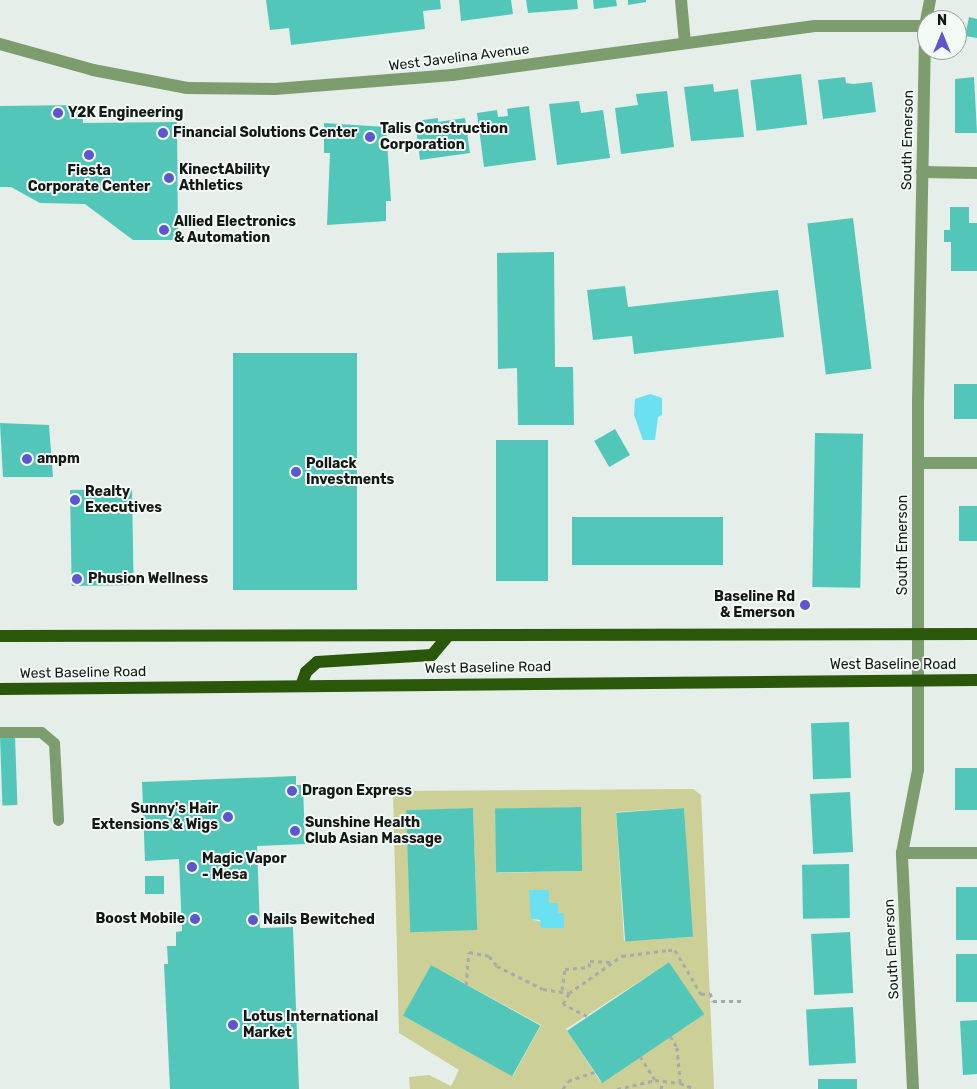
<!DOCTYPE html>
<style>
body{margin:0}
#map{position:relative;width:977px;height:1089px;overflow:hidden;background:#e5eee9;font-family:Rubik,sans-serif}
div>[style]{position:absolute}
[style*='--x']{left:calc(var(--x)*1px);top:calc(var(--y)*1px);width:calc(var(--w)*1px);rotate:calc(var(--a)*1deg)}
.green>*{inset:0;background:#ccd096}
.water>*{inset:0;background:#6be0f1}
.building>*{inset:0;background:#52c7b9;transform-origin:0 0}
.path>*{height:3px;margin-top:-1.5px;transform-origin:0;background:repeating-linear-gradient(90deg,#a5aca9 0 4px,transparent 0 8px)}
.lane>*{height:11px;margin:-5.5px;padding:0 5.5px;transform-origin:5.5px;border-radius:5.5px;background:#7e9d6e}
.street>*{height:12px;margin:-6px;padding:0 6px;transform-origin:6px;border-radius:6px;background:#7e9d6e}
.primary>*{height:12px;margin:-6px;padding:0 6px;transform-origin:6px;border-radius:6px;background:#2b570a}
.dots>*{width:14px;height:14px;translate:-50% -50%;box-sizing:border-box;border:2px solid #f3fbf6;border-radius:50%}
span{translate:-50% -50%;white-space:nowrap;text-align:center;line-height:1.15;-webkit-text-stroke:4px #f3fbf6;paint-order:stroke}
.street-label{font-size:14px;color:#141716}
.poi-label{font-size:14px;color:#141716;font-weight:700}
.left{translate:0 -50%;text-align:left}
.right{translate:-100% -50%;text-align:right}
.north{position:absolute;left:917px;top:10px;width:50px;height:50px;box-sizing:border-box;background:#f3fbf6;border:1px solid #9aa09c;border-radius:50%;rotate:0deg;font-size:14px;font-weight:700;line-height:20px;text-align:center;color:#141716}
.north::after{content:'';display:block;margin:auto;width:18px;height:22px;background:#5d56ce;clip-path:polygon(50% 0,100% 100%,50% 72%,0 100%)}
</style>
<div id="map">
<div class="green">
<div style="clip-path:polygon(evenodd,693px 789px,701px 795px,714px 1089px,410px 1089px,409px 1077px,429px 1075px,451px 1086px,459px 1070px,399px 1033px,393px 791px,693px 789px,580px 807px,582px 871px,497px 873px,495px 809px,580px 807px,693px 789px,473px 808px,477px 929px,411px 932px,406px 811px,473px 808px,693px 789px,684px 808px,692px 937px,624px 941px,616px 812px,684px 808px,693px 789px,549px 890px,549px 903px,558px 913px,541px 922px,531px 919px,549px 890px,693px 789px,669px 962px,703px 1014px,600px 1081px,566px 1029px,669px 962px,693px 789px,431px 965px,541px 1025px,513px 1076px,403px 1016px,431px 965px)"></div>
</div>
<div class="water">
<div style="clip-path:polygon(650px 394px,662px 398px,662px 415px,658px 417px,655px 440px,643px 440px,634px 415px,635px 399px)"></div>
<div style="clip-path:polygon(529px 890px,549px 890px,549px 903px,558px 903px,558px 913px,564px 913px,564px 928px,541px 928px,540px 920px,531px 919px)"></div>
</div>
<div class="building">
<div style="clip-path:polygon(266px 0,440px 0,441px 9px,423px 11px,425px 29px,291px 45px,289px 28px,270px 30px)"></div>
<div style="clip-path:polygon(459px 0,511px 0,513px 14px,461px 21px)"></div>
<div style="clip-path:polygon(526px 0,577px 0,578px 9px,528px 13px)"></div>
<div style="clip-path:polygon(593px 0,616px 0,617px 6px,594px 9px)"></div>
<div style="clip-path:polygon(628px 0,646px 0,646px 2px,628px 5px)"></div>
<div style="clip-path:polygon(969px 17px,977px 19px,977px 38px,965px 36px)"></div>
<div style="left:801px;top:74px;width:51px;height:51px;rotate:83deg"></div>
<div style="clip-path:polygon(845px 77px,846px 83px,853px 84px,872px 82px,876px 112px,823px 119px,818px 80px)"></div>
<div style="clip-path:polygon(974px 77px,977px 133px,955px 133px,955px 79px)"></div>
<div style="clip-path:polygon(713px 84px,714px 92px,738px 89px,744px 137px,691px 141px,684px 87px)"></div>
<div style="clip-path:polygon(667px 91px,674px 147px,621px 154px,615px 108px,638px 105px,636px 94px)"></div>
<div style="clip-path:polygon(579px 101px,581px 113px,603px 110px,610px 158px,557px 165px,549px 104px)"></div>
<div style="clip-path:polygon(82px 105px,83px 123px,177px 122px,178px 240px,133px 240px,85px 204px,40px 203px,11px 187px,0 187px,0 106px)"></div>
<div style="clip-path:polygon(529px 106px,536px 160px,484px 167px,477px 113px,497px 110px,498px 117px,508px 116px,507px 109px)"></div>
<div style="clip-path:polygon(438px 118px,438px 122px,465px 118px,470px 153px,420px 160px,415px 121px)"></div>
<div style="clip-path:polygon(324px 123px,386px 127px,391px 201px,386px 201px,386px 221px,327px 225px,330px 153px,324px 153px)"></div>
<div style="clip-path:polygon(950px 207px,969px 207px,969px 223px,977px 223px,977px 271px,951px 271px,951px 242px,944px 242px,944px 230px,950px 230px)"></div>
<div style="left:853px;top:218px;width:152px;height:46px;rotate:83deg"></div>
<div style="clip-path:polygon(554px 252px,555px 367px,573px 367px,574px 425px,518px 425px,517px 368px,498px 369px,497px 253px)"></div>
<div style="clip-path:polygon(625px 286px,628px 307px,778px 290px,784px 337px,634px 354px,632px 336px,593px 340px,587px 290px)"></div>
<div style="left:357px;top:353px;width:237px;height:124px;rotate:90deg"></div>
<div style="left:954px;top:384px;width:23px;height:35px"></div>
<div style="clip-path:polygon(0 423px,49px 425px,53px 477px,3px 477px)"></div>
<div style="left:615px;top:429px;width:30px;height:24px;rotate:60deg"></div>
<div style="left:815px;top:433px;width:48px;height:154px;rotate:1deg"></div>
<div style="left:496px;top:440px;width:52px;height:141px"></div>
<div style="left:132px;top:489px;width:96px;height:62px;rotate:89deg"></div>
<div style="left:959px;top:506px;width:18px;height:35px"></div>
<div style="left:572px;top:517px;width:151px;height:48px"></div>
<div style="left:849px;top:722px;width:56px;height:38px;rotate:88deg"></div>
<div style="left:15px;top:736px;width:69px;height:15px;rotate:88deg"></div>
<div style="left:977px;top:768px;width:42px;height:22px;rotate:90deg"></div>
<div style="clip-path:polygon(296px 776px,296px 785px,303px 785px,305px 844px,257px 846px,260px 928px,293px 927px,299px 1089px,170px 1089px,164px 964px,168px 964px,167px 946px,176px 946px,176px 932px,182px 931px,179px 859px,145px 861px,142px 782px)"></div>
<div style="left:850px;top:792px;width:60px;height:40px;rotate:87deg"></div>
<div style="left:581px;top:807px;width:64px;height:86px;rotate:89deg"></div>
<div style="left:473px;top:808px;width:122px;height:67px;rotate:88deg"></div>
<div style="left:684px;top:808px;width:129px;height:68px;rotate:86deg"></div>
<div style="left:849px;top:864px;width:54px;height:47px;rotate:89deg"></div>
<div style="left:145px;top:876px;width:19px;height:18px"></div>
<div style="left:956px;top:887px;width:21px;height:53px"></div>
<div style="left:850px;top:932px;width:61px;height:39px;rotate:87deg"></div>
<div style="left:977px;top:954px;width:48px;height:21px;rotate:90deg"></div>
<div style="left:669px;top:962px;width:63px;height:123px;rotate:56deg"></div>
<div style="left:431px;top:965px;width:125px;height:58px;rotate:29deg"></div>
<div style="left:853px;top:1007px;width:56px;height:47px;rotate:87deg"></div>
<div style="clip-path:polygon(977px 1020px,977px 1074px,963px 1075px,960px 1021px)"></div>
<div style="left:857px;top:1079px;width:10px;height:39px;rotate:90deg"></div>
</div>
<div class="path">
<div style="--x:466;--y:985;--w:33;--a:-85"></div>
<div style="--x:469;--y:952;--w:20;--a:11"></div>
<div style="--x:489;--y:956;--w:13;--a:51"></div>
<div style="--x:497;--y:966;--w:51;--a:26.6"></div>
<div style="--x:543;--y:989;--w:26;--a:9"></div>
<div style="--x:562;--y:990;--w:21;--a:-82"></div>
<div style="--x:565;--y:969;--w:24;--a:-5"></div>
<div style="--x:589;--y:967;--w:6;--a:-81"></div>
<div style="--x:590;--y:961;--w:21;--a:3"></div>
<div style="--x:587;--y:1016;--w:27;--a:-153"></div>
<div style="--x:563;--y:1004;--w:13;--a:-61"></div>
<div style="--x:569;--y:993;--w:65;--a:-34.9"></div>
<div style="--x:622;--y:956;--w:46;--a:-7.4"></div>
<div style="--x:668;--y:950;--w:7;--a:0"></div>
<div style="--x:675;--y:950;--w:51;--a:59.4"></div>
<div style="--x:701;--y:994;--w:9;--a:-6"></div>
<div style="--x:710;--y:993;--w:9;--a:69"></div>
<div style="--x:713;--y:1001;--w:29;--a:0"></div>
<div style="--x:670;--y:1036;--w:13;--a:58"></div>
<div style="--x:677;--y:1047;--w:36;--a:85"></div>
<div style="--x:680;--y:1083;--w:16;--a:22"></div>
<div style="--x:640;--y:1056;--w:28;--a:58"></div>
<div style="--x:563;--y:1089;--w:9;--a:-58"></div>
<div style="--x:568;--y:1081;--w:28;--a:-19"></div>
<div style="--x:617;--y:1089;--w:39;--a:-13"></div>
<div style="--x:655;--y:1080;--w:25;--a:7"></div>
<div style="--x:661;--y:1089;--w:8;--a:-76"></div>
</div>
<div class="lane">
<div style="--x:0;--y:732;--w:41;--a:0"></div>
<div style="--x:41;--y:732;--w:17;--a:40"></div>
<div style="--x:54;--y:743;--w:77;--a:87"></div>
</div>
<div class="street">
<div style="--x:681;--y:0;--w:43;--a:84.7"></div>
<div style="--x:0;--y:44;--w:97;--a:15.6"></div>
<div style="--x:93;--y:70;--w:96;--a:10.8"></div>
<div style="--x:187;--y:88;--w:88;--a:0.7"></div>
<div style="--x:275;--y:89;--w:178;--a:-4.5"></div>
<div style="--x:452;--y:75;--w:366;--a:-7.7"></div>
<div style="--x:815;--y:26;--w:110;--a:0"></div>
<div style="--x:922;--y:172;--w:55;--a:1"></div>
<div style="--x:919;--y:463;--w:58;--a:0"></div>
<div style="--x:902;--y:853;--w:75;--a:0"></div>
<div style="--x:913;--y:1089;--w:236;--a:-92.7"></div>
<div style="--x:902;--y:853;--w:85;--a:-79.1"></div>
<div style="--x:918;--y:770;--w:368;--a:-90"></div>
<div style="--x:918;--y:402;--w:376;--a:-88.9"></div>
<div style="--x:925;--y:26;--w:26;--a:-79"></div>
</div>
<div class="primary">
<div style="--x:0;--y:636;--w:977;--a:-0.12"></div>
<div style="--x:301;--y:686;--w:15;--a:-70"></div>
<div style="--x:306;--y:672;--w:15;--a:-42"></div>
<div style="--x:317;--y:662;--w:115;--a:-3.5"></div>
<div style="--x:432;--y:655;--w:25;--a:-50"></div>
<div style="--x:0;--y:689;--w:977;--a:-0.53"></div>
</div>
<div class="dots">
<div style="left:58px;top:113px;background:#5d56ce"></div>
<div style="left:163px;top:133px;background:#5d56ce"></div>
<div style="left:370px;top:137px;background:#5d56ce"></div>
<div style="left:89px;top:155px;background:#5d56ce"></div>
<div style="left:169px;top:178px;background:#5d56ce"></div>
<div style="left:164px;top:230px;background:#5d56ce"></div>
<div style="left:27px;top:459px;background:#5d56ce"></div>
<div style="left:296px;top:472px;background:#5d56ce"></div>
<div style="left:75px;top:500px;background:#5d56ce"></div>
<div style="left:77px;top:579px;background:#5d56ce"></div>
<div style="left:805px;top:605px;background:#5d56ce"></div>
<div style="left:292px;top:791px;background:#5d56ce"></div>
<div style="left:228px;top:817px;background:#5d56ce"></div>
<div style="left:295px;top:831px;background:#5d56ce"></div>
<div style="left:192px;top:867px;background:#5d56ce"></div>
<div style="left:195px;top:919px;background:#5d56ce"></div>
<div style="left:253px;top:920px;background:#5d56ce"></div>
<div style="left:233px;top:1025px;background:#5d56ce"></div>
</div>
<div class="street-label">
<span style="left:459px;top:58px;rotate:-7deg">West Javelina Avenue</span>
<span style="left:908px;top:140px;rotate:-89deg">South Emerson</span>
<span style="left:903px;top:545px;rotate:-90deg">South Emerson</span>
<span style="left:893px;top:665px">West Baseline Road</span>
<span style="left:488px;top:668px;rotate:-1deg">West Baseline Road</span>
<span style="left:83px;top:673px;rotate:-1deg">West Baseline Road</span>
<span style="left:892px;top:949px;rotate:-93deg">South Emerson</span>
</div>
<div class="poi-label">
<span class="left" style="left:68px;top:113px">Y2K Engineering</span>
<span class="left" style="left:380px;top:137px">Talis Construction<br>Corporation</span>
<span class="left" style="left:173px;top:133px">Financial Solutions Center</span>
<span class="left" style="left:179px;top:178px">KinectAbility<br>Athletics</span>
<span style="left:89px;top:179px">Fiesta<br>Corporate Center</span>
<span class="left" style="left:174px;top:230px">Allied Electronics<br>&amp; Automation</span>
<span class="left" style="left:37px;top:459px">ampm</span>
<span class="left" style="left:306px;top:472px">Pollack<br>Investments</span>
<span class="left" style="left:85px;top:500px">Realty<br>Executives</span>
<span class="left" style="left:88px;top:579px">Phusion Wellness</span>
<span class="right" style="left:795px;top:605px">Baseline Rd<br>&amp; Emerson</span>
<span class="left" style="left:302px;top:791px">Dragon Express</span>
<span class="right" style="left:218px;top:817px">Sunny's Hair<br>Extensions &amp; Wigs</span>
<span class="left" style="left:305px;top:831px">Sunshine Health<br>Club Asian Massage</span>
<span class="left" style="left:202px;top:867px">Magic Vapor<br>- Mesa</span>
<span class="right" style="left:185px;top:919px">Boost Mobile</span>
<span class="left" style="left:263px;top:920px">Nails Bewitched</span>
<span class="left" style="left:243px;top:1025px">Lotus International<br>Market</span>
</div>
<div class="north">N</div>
</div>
